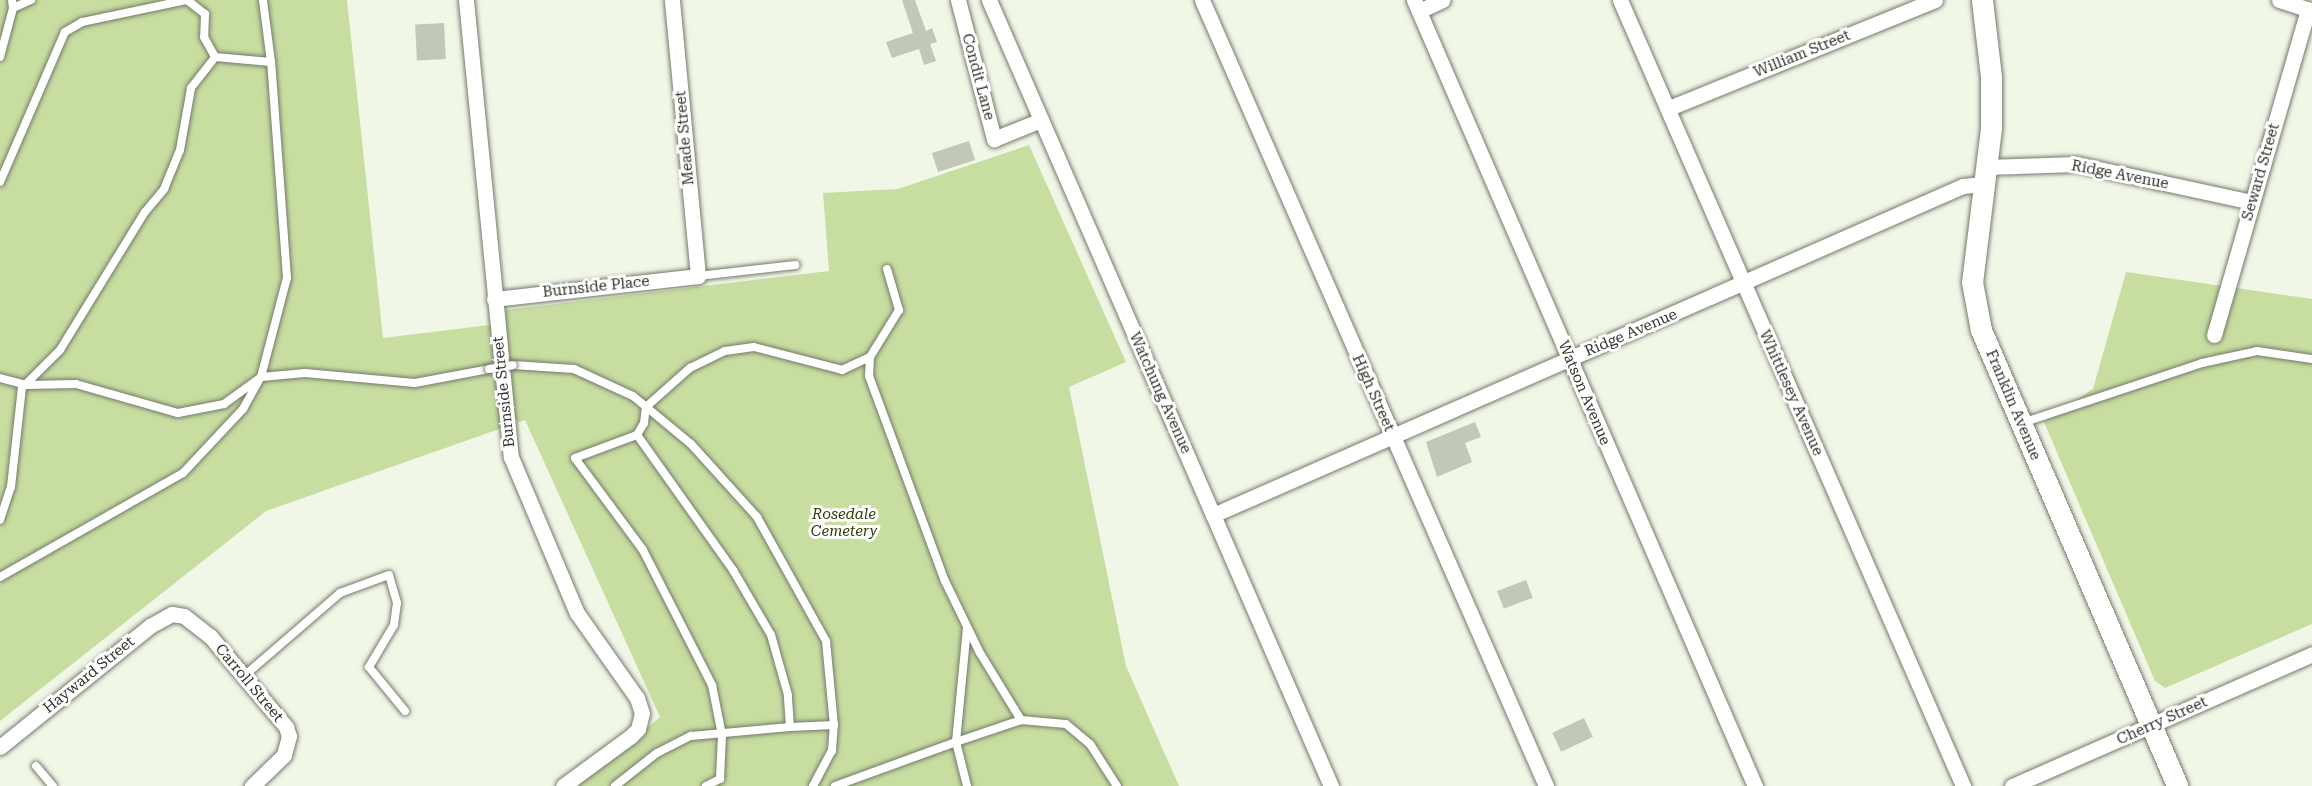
<!DOCTYPE html>
<style>
body{margin:0}
#map{position:relative;width:2312px;height:786px;overflow:hidden;background:#f1f7e7;font-family:"Roboto Serif",serif}
div>[style]{position:absolute}
[style*='--x']{left:calc(var(--x)*1px);top:calc(var(--y)*1px);width:calc(var(--w)*1px);rotate:calc(var(--a)*1deg)}
.green>*{inset:0;background:#c8dda0}
.building>*{inset:0;background:#c2c8b8;transform-origin:0 0}
.roads{filter:drop-shadow(0 0 2px #747a6b) drop-shadow(0 0 2px #747a6b)}
.lane>*{height:8px;margin:-4px;padding:0 4px;transform-origin:4px;border-radius:4px;background:#fff}
.street>*{height:15px;margin:-7.5px;padding:0 7.5px;transform-origin:7.5px;border-radius:7.5px;background:#fff}
.secondary>*{height:21px;margin:-10.5px;padding:0 10.5px;transform-origin:10.5px;border-radius:10.5px;background:#fff}
.bridges{filter:drop-shadow(0 0 2px #747a6b) drop-shadow(0 0 2px #747a6b)}
.lane-bridge>*{height:8px;margin:-4px;padding:0 4px;transform-origin:4px;border-radius:4px;background:#fff}
span{translate:-50% -50%;white-space:nowrap;text-align:center;line-height:1.15;-webkit-text-stroke:6px #fff;paint-order:stroke}
.street-label{font-size:15px;color:#31332d}
.park-label{font-size:15px;color:#303f05;font-style:italic}
</style>
<div id="map">
<div class="green">
<div style="clip-path:polygon(0 0,347px 0,383px 338px,506px 323px,506px 310px,829px 271px,823px 193px,898px 189px,1029px 145px,1126px 362px,1069px 387px,1126px 666px,1179px 786px,578px 786px,660px 717px,525px 420px,266px 511px,0 721px)"></div>
<div style="clip-path:polygon(2126px 272px,2312px 299px,2312px 624px,2165px 688px,2155px 681px,2044px 422px,2093px 389px)"></div>
</div>
<div class="building">
<div style="clip-path:polygon(902px 0,915px 0,926px 31px,932px 28px,937px 42px,930px 44px,936px 61px,924px 65px,919px 49px,892px 58px,886px 42px,913px 33px)"></div>
<div style="left:444px;top:23px;width:36px;height:29px;rotate:87deg"></div>
<div style="left:969px;top:141px;width:20px;height:39px;rotate:72deg"></div>
<div style="clip-path:polygon(1475px 422px,1481px 437px,1465px 443px,1472px 462px,1437px 477px,1426px 442px)"></div>
<div style="left:1526px;top:580px;width:19px;height:31px;rotate:69deg"></div>
<div style="left:1584px;top:718px;width:21px;height:35px;rotate:65deg"></div>
</div>
<div class="roads">
<div class="lane">
<div style="--x:12;--y:0;--w:8;--a:83"></div>
<div style="--x:13;--y:8;--w:20;--a:-24"></div>
<div style="--x:187;--y:0;--w:23;--a:38"></div>
<div style="--x:205;--y:14;--w:23;--a:92"></div>
<div style="--x:204;--y:37;--w:23;--a:61"></div>
<div style="--x:215;--y:57;--w:56;--a:5.1"></div>
<div style="--x:0;--y:57;--w:51;--a:-75.1"></div>
<div style="--x:0;--y:182;--w:163;--a:-66.6"></div>
<div style="--x:65;--y:32;--w:20;--a:-30"></div>
<div style="--x:82;--y:22;--w:106;--a:-11.9"></div>
<div style="--x:887;--y:269;--w:43;--a:73.7"></div>
<div style="--x:899;--y:310;--w:55;--a:121.7"></div>
<div style="--x:870;--y:357;--w:19;--a:93"></div>
<div style="--x:869;--y:376;--w:219;--a:69.7"></div>
<div style="--x:945;--y:581;--w:80;--a:64.1"></div>
<div style="--x:980;--y:653;--w:79;--a:58.5"></div>
<div style="--x:698;--y:276;--w:98;--a:-6.5"></div>
<div style="--x:513;--y:365;--w:61;--a:3.8"></div>
<div style="--x:574;--y:369;--w:65;--a:24.6"></div>
<div style="--x:633;--y:396;--w:75;--a:39.6"></div>
<div style="--x:691;--y:444;--w:98;--a:47.9"></div>
<div style="--x:757;--y:517;--w:142;--a:60.9"></div>
<div style="--x:826;--y:641;--w:84;--a:84.6"></div>
<div style="--x:834;--y:725;--w:44;--a:177.4"></div>
<div style="--x:790;--y:727;--w:32;--a:-94"></div>
<div style="--x:788;--y:695;--w:62;--a:-105.8"></div>
<div style="--x:771;--y:635;--w:75;--a:-120.3"></div>
<div style="--x:733;--y:570;--w:166;--a:-125.4"></div>
<div style="--x:0;--y:378;--w:27;--a:15"></div>
<div style="--x:26;--y:385;--w:50;--a:-1.1"></div>
<div style="--x:76;--y:384;--w:106;--a:15.9"></div>
<div style="--x:178;--y:413;--w:47;--a:-11.1"></div>
<div style="--x:224;--y:404;--w:46;--a:-36.1"></div>
<div style="--x:261;--y:377;--w:44;--a:-5.2"></div>
<div style="--x:305;--y:373;--w:110;--a:5.2"></div>
<div style="--x:415;--y:383;--w:75;--a:-10.7"></div>
<div style="--x:2022;--y:423;--w:190;--a:-18.4"></div>
<div style="--x:2202;--y:363;--w:56;--a:-12.3"></div>
<div style="--x:2257;--y:351;--w:56;--a:8.3"></div>
<div style="--x:0;--y:520;--w:35;--a:-72"></div>
<div style="--x:11;--y:487;--w:100;--a:-83.7"></div>
<div style="--x:22;--y:388;--w:54;--a:-45"></div>
<div style="--x:60;--y:350;--w:162;--a:-58.4"></div>
<div style="--x:145;--y:212;--w:30;--a:-50"></div>
<div style="--x:164;--y:189;--w:42;--a:-67.7"></div>
<div style="--x:180;--y:150;--w:63;--a:-79.9"></div>
<div style="--x:191;--y:88;--w:39;--a:-52"></div>
<div style="--x:0;--y:577;--w:210;--a:-29.6"></div>
<div style="--x:183;--y:473;--w:88;--a:-46.8"></div>
<div style="--x:243;--y:409;--w:37;--a:-61"></div>
<div style="--x:261;--y:377;--w:102;--a:-75.3"></div>
<div style="--x:287;--y:278;--w:217;--a:-94.2"></div>
<div style="--x:271;--y:62;--w:63;--a:-97.4"></div>
<div style="--x:244;--y:676;--w:127;--a:-40.8"></div>
<div style="--x:340;--y:593;--w:52;--a:-20.2"></div>
<div style="--x:389;--y:575;--w:29;--a:74"></div>
<div style="--x:397;--y:603;--w:22;--a:98"></div>
<div style="--x:394;--y:625;--w:49;--a:120.8"></div>
<div style="--x:369;--y:667;--w:57;--a:50.7"></div>
<div style="--x:36;--y:766;--w:26;--a:50"></div>
<div style="--x:615;--y:786;--w:53;--a:-38.2"></div>
<div style="--x:657;--y:753;--w:38;--a:-27"></div>
<div style="--x:691;--y:736;--w:99;--a:-5.2"></div>
<div style="--x:706;--y:786;--w:16;--a:-27"></div>
<div style="--x:720;--y:779;--w:44;--a:-87.4"></div>
<div style="--x:722;--y:735;--w:51;--a:-101.3"></div>
<div style="--x:712;--y:685;--w:152;--a:-117.1"></div>
<div style="--x:643;--y:550;--w:114;--a:-126.5"></div>
<div style="--x:575;--y:458;--w:66;--a:-20.4"></div>
<div style="--x:637;--y:435;--w:14;--a:-60"></div>
<div style="--x:644;--y:423;--w:16;--a:-83"></div>
<div style="--x:646;--y:407;--w:59;--a:-41.6"></div>
<div style="--x:690;--y:368;--w:39;--a:-26"></div>
<div style="--x:725;--y:351;--w:29;--a:-8"></div>
<div style="--x:754;--y:347;--w:91;--a:14.6"></div>
<div style="--x:842;--y:370;--w:31;--a:-25"></div>
<div style="--x:813;--y:786;--w:40;--a:-62"></div>
<div style="--x:832;--y:751;--w:26;--a:-86"></div>
<div style="--x:835;--y:786;--w:129;--a:-20"></div>
<div style="--x:956;--y:742;--w:115;--a:-84.5"></div>
<div style="--x:967;--y:786;--w:45;--a:-104"></div>
<div style="--x:956;--y:742;--w:69;--a:-18.7"></div>
<div style="--x:1021;--y:720;--w:45;--a:5.1"></div>
<div style="--x:1066;--y:724;--w:31;--a:40"></div>
<div style="--x:1090;--y:744;--w:50;--a:57.3"></div>
</div>
<div class="street">
<div style="--x:466;--y:0;--w:459;--a:84.4"></div>
<div style="--x:511;--y:457;--w:169;--a:67.1"></div>
<div style="--x:577;--y:613;--w:104;--a:54.8"></div>
<div style="--x:637;--y:698;--w:16;--a:72"></div>
<div style="--x:642;--y:713;--w:16;--a:104"></div>
<div style="--x:638;--y:729;--w:10;--a:135"></div>
<div style="--x:631;--y:736;--w:84;--a:143.7"></div>
<div style="--x:958;--y:0;--w:144;--a:75.5"></div>
<div style="--x:994;--y:139;--w:51;--a:-22"></div>
<div style="--x:989;--y:0;--w:857;--a:66.49"></div>
<div style="--x:1202;--y:0;--w:858;--a:66.36"></div>
<div style="--x:1414;--y:0;--w:857;--a:66.55"></div>
<div style="--x:1620;--y:0;--w:858;--a:66.42"></div>
<div style="--x:2279;--y:0;--w:35;--a:18"></div>
<div style="--x:1419;--y:11;--w:26;--a:-25"></div>
<div style="--x:1669;--y:108;--w:287;--a:-22.1"></div>
<div style="--x:1986;--y:167;--w:90;--a:-1.9"></div>
<div style="--x:2076;--y:164;--w:180;--a:12.2"></div>
<div style="--x:494;--y:299;--w:205;--a:-6.4"></div>
<div style="--x:698;--y:276;--w:277;--a:-95.4"></div>
<div style="--x:2214;--y:335;--w:339;--a:-73.9"></div>
<div style="--x:1213;--y:515;--w:819;--a:-23.69"></div>
<div style="--x:1963;--y:186;--w:20;--a:-6"></div>
<div style="--x:0;--y:747;--w:193;--a:-38.9"></div>
<div style="--x:150;--y:626;--w:25;--a:-29"></div>
<div style="--x:172;--y:614;--w:12;--a:9"></div>
<div style="--x:184;--y:616;--w:33;--a:38"></div>
<div style="--x:210;--y:636;--w:119;--a:50.1"></div>
<div style="--x:286;--y:727;--w:9;--a:72"></div>
<div style="--x:289;--y:736;--w:20;--a:105"></div>
<div style="--x:284;--y:755;--w:45;--a:135.9"></div>
<div style="--x:2012;--y:786;--w:328;--a:-23.7"></div>
</div>
<div class="secondary">
<div style="--x:1982;--y:0;--w:78;--a:83.3"></div>
<div style="--x:1991;--y:77;--w:51;--a:90"></div>
<div style="--x:1991;--y:128;--w:155;--a:97"></div>
<div style="--x:1972;--y:282;--w:49;--a:79.4"></div>
<div style="--x:1981;--y:330;--w:496;--a:66.7"></div>
</div>
</div>
<div class="bridges">
<div class="lane-bridge">
<div style="--x:489;--y:369;--w:24;--a:-9"></div>
</div>
</div>
<div class="street-label">
<span style="left:1802px;top:54px;rotate:-22deg">William Street</span>
<span style="left:978px;top:77px;rotate:75deg">Condit Lane</span>
<span style="left:685px;top:138px;rotate:-95deg">Meade Street</span>
<span style="left:2261px;top:172px;rotate:-74deg">Seward Street</span>
<span style="left:2120px;top:175px;rotate:11deg">Ridge Avenue</span>
<span style="left:596px;top:287px;rotate:-6deg">Burnside Place</span>
<span style="left:1631px;top:333px;rotate:-23deg">Ridge Avenue</span>
<span style="left:504px;top:392px;rotate:-96deg">Burnside Street</span>
<span style="left:1160px;top:393px;rotate:66deg">Watchung Avenue</span>
<span style="left:1373px;top:393px;rotate:66deg">High Street</span>
<span style="left:1584px;top:393px;rotate:67deg">Watson Avenue</span>
<span style="left:1791px;top:393px;rotate:66deg">Whittlesey Avenue</span>
<span style="left:2013px;top:405px;rotate:67deg">Franklin Avenue</span>
<span style="left:89px;top:675px;rotate:-39deg">Hayward Street</span>
<span style="left:249px;top:683px;rotate:50deg">Carroll Street</span>
<span style="left:2162px;top:721px;rotate:-24deg">Cherry Street</span>
</div>
<div class="park-label">
<span style="left:844px;top:523px">Rosedale<br>Cemetery</span>
</div>
</div>
